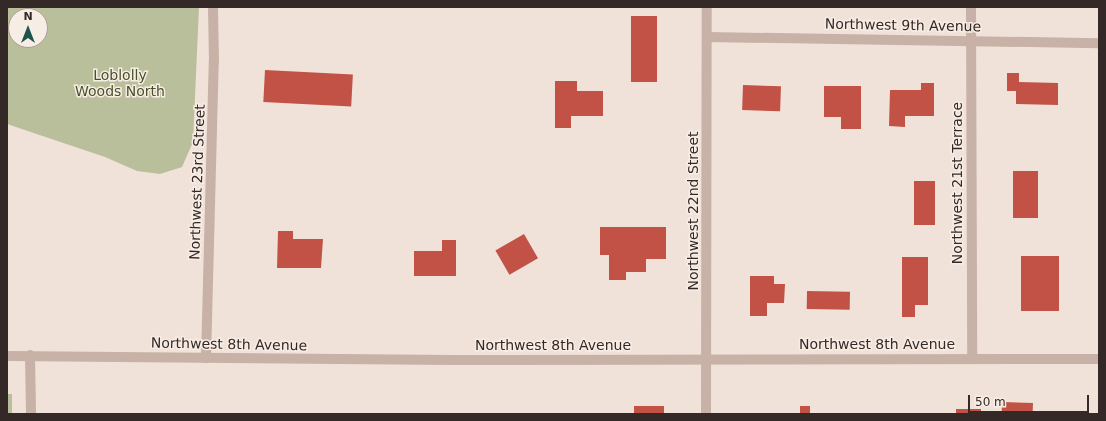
<!DOCTYPE html>
<style>
body{margin:0}
#map{position:relative;width:1106px;height:421px;overflow:hidden;background:#f0e2d9;font-family:"DejaVu Sans",sans-serif}
div>[style]{position:absolute}
[style*='--x']{left:calc(var(--x)*1px);top:calc(var(--y)*1px);width:calc(var(--w)*1px);rotate:calc(var(--a)*1deg)}
.green>*{inset:0;background:#b8bf9a;transform-origin:0 0}
.building>*{inset:0;background:#c25246;transform-origin:0 0}
.minor>*{height:10px;margin:-5px;padding:0 5px;transform-origin:5px;border-radius:5px;background:#c8b1a6}
.tertiary>*{height:10px;margin:-5px;padding:0 5px;transform-origin:5px;border-radius:5px;background:#c8b1a6}
span{translate:-50% -50%;white-space:nowrap;text-align:center;line-height:1.15;-webkit-text-stroke:3px #f8ede5;paint-order:stroke}
.street-label{font-size:14px;color:#342927}
.park-label{font-size:14px;color:#49512b}
.frame{position:absolute;inset:0;border:8px solid #342927;pointer-events:none}
.north{position:absolute;left:8px;top:8px;width:40px;height:40px;box-sizing:border-box;background:#f8ede5;border:1px solid #aa9f99;border-radius:50%;rotate:0deg;font-size:11px;font-weight:700;line-height:16px;text-align:center;color:#342927}
.north::after{content:'';display:block;margin:auto;width:14px;height:18px;background:#1e5450;clip-path:polygon(50% 0,100% 100%,50% 72%,0 100%)}
.scale{position:absolute;left:968px;top:395px;width:121px;height:18px;box-sizing:border-box;border:2px solid #342927;border-top:0;padding-left:5px;font-size:12px;line-height:14px;white-space:nowrap;color:#342927;-webkit-text-stroke:3px #f8ede5;paint-order:stroke}
</style>
<div id="map">
<div class="green">
<div style="clip-path:polygon(evenodd,7px 7px,199px 7px,193px 142px,182px 167px,160px 174px,137px 171px,105px 157px,7px 124px,7px 7px,16px 16px,40px 16px,40px 40px,16px 40px,16px 16px)"></div>
<div style="left:7px;top:394px;width:5px;height:20px"></div>
</div>
<div class="building">
<div style="left:631px;top:16px;width:26px;height:66px"></div>
<div style="left:265px;top:70px;width:88px;height:32px;rotate:3deg"></div>
<div style="clip-path:polygon(1007px 73px,1019px 73px,1019px 82px,1058px 83px,1058px 105px,1016px 104px,1016px 91px,1007px 91px)"></div>
<div style="clip-path:polygon(555px 81px,577px 81px,577px 91px,603px 91px,603px 116px,571px 116px,571px 128px,555px 128px)"></div>
<div style="clip-path:polygon(921px 83px,934px 83px,934px 116px,905px 116px,905px 127px,889px 126px,890px 90px,921px 90px)"></div>
<div style="left:743px;top:85px;width:38px;height:25px;rotate:2deg"></div>
<div style="clip-path:polygon(824px 86px,861px 86px,861px 129px,841px 129px,841px 117px,824px 117px)"></div>
<div style="left:1013px;top:171px;width:25px;height:47px"></div>
<div style="left:914px;top:181px;width:21px;height:44px"></div>
<div style="clip-path:polygon(600px 227px,666px 227px,666px 259px,646px 259px,646px 272px,626px 272px,626px 280px,609px 280px,609px 255px,600px 255px)"></div>
<div style="clip-path:polygon(278px 231px,293px 231px,293px 239px,323px 239px,321px 268px,277px 268px)"></div>
<div style="left:524px;top:234px;width:28px;height:33px;rotate:60deg"></div>
<div style="clip-path:polygon(442px 240px,456px 240px,456px 276px,414px 276px,414px 251px,442px 251px)"></div>
<div style="left:1021px;top:256px;width:38px;height:55px"></div>
<div style="clip-path:polygon(902px 257px,928px 257px,928px 305px,915px 305px,915px 317px,902px 317px)"></div>
<div style="clip-path:polygon(750px 276px,774px 276px,774px 284px,785px 284px,784px 303px,767px 303px,767px 316px,750px 316px)"></div>
<div style="left:807px;top:291px;width:43px;height:18px;rotate:1deg"></div>
<div style="left:1002px;top:402px;width:31px;height:12px;rotate:2deg"></div>
<div style="left:664px;top:406px;width:8px;height:30px;rotate:90deg"></div>
<div style="left:800px;top:406px;width:10px;height:8px"></div>
<div style="left:956px;top:409px;width:25px;height:5px"></div>
</div>
<div class="minor">
<div style="--x:971;--y:7;--w:351;--a:89.8"></div>
<div style="--x:707;--y:37;--w:392;--a:0.9"></div>
<div style="--x:30;--y:355;--w:59;--a:89"></div>
<div style="--x:206;--y:358;--w:297;--a:-88.5"></div>
<div style="--x:214;--y:61;--w:54;--a:-91.1"></div>
</div>
<div class="tertiary">
<div style="--x:7;--y:356;--w:446;--a:0.5"></div>
<div style="--x:453;--y:360;--w:646;--a:-0.09"></div>
<div style="--x:706;--y:414;--w:407;--a:-89.9"></div>
</div>
<div class="street-label">
<span style="left:903px;top:25px;rotate:1deg">Northwest 9th Avenue</span>
<span style="left:197px;top:182px;rotate:-88deg">Northwest 23rd Street</span>
<span style="left:957px;top:183px;rotate:-90deg">Northwest 21st Terrace</span>
<span style="left:693px;top:211px;rotate:-90deg">Northwest 22nd Street</span>
<span style="left:229px;top:344px;rotate:1deg">Northwest 8th Avenue</span>
<span style="left:877px;top:344px">Northwest 8th Avenue</span>
<span style="left:553px;top:345px">Northwest 8th Avenue</span>
</div>
<div class="park-label">
<span style="left:120px;top:83px">Loblolly<br>Woods North</span>
</div>
<div class="frame"></div>
<div class="north">N</div>
<div class="scale">50 m</div>
</div>
